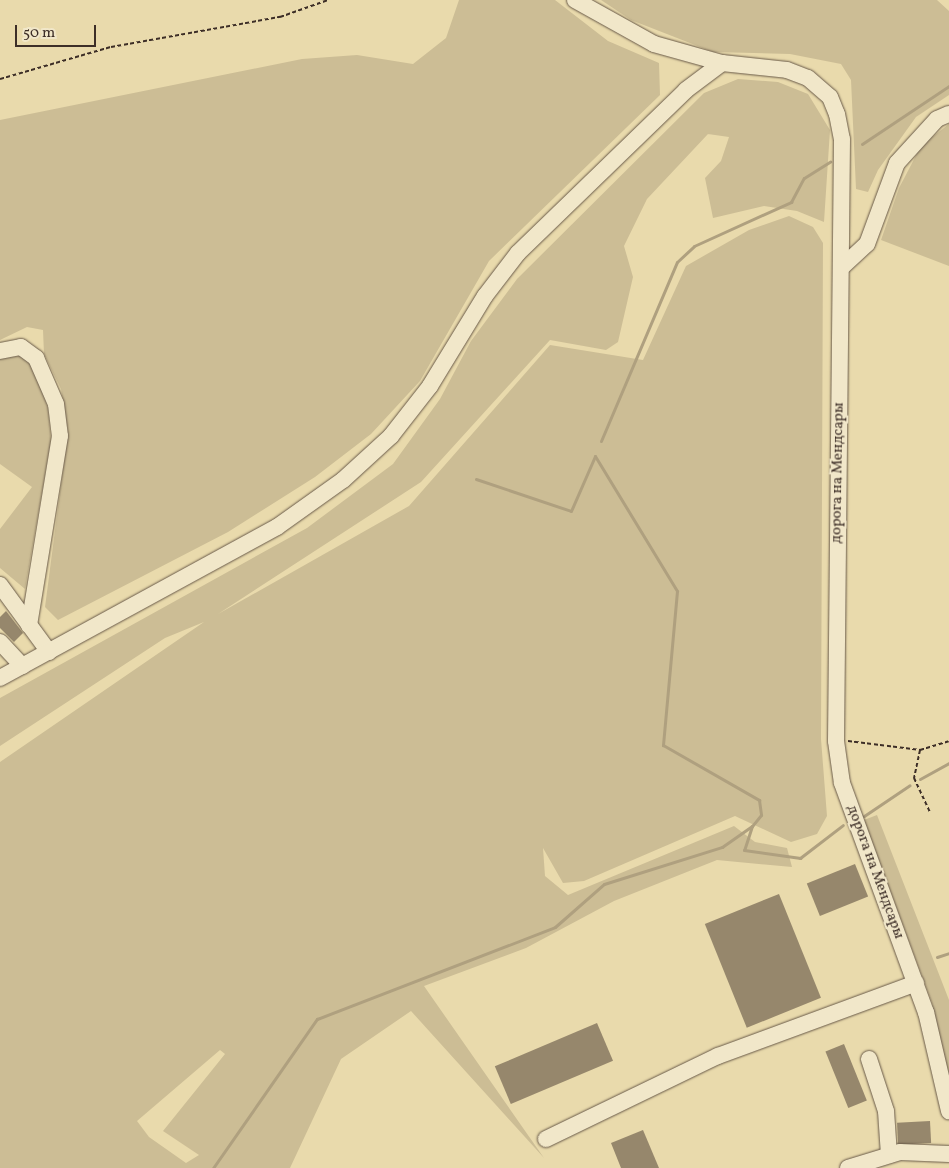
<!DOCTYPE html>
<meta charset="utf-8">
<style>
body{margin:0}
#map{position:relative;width:949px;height:1168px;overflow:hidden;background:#e9daac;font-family:Vollkorn,serif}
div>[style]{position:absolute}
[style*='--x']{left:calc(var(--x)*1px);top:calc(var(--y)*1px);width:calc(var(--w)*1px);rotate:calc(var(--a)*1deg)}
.green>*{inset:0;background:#ccbd95}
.stream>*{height:3px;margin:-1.5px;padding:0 1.5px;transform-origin:1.5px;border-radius:1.5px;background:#afa07f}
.building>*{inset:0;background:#96876c;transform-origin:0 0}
.path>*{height:2px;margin-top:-1px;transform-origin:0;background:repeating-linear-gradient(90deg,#3d2e27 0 4px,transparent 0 6.5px)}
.roads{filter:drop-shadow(0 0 1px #685948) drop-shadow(0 0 1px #685948)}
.minor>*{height:16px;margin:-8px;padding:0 8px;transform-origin:8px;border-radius:8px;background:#f1e7c9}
span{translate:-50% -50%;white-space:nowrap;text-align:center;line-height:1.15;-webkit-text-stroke:4px #f1e7c9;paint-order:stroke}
.street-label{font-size:15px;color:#3d2e27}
.scale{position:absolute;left:15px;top:25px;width:81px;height:22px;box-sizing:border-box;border:2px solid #3d2e27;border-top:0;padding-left:6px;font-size:15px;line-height:18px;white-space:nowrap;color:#3d2e27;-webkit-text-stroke:4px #f1e7c9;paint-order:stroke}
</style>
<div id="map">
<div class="green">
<div style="clip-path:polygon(459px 0,555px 0,608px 41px,659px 63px,660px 95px,489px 261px,420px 381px,371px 434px,315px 477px,228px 532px,58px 620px,45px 607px,68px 431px,61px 389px,44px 354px,43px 330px,27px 327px,0 340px,0 120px,302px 59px,357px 55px,413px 64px,446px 38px)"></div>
<div style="clip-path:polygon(601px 0,937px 0,949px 11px,949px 95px,916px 117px,878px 170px,868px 192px,856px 189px,851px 80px,841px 64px,790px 54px,713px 52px,631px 20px)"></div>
<div style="clip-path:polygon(evenodd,738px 79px,778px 82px,808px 94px,830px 130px,824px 222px,797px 211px,764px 206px,713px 218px,705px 178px,721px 161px,729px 137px,708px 134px,647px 199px,624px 246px,633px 277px,618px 342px,606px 350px,550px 340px,421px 482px,218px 614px,409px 506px,550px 345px,643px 360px,686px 266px,749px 230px,789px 216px,813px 227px,823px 243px,821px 739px,827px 816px,817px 834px,791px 842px,735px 816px,584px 881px,563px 883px,543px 848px,545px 876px,568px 895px,734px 826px,755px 842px,787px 848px,792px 867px,717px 860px,614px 901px,526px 948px,424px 986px,544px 1158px,411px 1011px,341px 1059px,290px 1168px,0 1168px,0 762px,204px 622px,165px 638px,0 746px,0 698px,307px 528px,393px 464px,440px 399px,471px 341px,517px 279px,704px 93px,738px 79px,220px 1050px,225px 1054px,163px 1131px,199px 1155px,186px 1163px,149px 1137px,137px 1121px,220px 1050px)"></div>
<div style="clip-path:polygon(949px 124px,949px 266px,881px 240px,899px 188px,921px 146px)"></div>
<div style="clip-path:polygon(21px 355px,33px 361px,48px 408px,51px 441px,25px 589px,0 568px,0 529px,32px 487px,0 464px,0 359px)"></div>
<div style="clip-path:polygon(877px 815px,949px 1000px,949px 1076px,932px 1003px,864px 820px)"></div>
</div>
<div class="stream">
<div style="--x:862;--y:144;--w:105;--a:-33.7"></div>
<div style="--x:601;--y:441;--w:194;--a:-67"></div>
<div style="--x:677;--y:262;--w:23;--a:-43"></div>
<div style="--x:694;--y:246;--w:107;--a:-24.4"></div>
<div style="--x:791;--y:202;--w:27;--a:-62"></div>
<div style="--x:804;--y:178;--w:31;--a:-32"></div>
<div style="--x:595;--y:456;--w:158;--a:58.7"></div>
<div style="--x:677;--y:591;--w:155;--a:95.2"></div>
<div style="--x:663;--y:745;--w:111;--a:29.8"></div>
<div style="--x:759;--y:800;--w:15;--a:82"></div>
<div style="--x:761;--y:815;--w:14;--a:129"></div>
<div style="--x:476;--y:479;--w:100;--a:18.6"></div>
<div style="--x:571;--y:511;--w:60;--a:-66.4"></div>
<div style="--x:920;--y:779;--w:33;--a:-29"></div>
<div style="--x:864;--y:816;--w:55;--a:-34"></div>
<div style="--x:937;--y:957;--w:13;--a:-18"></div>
<div style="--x:213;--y:1168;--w:182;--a:-55.1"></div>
<div style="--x:317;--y:1019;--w:255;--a:-21.1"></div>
<div style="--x:555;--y:927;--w:65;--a:-41.3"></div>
<div style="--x:604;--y:884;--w:124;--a:-17.4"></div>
<div style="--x:722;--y:847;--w:37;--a:-35"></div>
<div style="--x:752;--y:826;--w:25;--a:108"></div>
<div style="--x:744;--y:850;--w:57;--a:8.1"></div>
<div style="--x:800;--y:858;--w:54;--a:-37.5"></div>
</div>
<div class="building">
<div style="clip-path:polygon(6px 611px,23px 633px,14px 642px,0 628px,0 617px)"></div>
<div style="left:855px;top:864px;width:35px;height:52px;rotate:68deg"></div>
<div style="left:779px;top:894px;width:112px;height:80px;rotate:68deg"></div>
<div style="left:597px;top:1023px;width:41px;height:111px;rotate:67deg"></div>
<div style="left:844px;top:1044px;width:61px;height:20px;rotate:68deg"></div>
<div style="left:930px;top:1121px;width:22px;height:33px;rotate:87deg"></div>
<div style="clip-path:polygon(643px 1130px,659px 1168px,621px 1168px,611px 1143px)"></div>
</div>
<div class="path">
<div style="--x:0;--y:79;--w:116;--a:-16.1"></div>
<div style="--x:111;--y:47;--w:172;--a:-10.1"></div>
<div style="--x:280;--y:17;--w:51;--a:-19.5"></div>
<div style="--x:848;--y:741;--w:73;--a:7.1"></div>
<div style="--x:920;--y:750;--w:30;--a:-17"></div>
<div style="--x:920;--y:750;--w:29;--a:102"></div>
<div style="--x:914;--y:778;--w:38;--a:65"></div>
</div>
<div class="roads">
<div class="minor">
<div style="--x:575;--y:0;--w:90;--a:29.1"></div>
<div style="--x:654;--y:44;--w:71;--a:15.6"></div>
<div style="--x:722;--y:63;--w:65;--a:6.1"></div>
<div style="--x:787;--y:70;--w:22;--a:21"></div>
<div style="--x:808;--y:78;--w:29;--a:41"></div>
<div style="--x:830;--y:97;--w:18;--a:68"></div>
<div style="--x:837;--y:114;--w:25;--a:79"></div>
<div style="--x:842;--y:139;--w:602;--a:90.57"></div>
<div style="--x:836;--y:741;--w:42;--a:81.9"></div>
<div style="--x:842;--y:783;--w:244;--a:69.9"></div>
<div style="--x:926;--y:1012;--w:102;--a:76.9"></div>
<div style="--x:841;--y:268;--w:35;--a:-43"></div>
<div style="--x:867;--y:244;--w:86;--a:-69.7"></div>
<div style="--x:897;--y:163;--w:59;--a:-47.7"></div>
<div style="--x:937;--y:119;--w:13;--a:-23"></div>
<div style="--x:0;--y:351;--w:21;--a:-11"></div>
<div style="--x:21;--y:347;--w:19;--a:36"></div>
<div style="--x:36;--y:358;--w:50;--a:66.5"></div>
<div style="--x:56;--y:404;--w:32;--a:83"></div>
<div style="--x:60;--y:436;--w:192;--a:99.3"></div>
<div style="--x:0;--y:585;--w:83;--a:53.8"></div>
<div style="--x:0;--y:642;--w:33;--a:47"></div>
<div style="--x:0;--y:678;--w:315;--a:-28.6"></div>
<div style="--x:277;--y:527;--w:81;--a:-35.5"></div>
<div style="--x:343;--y:480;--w:65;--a:-42.5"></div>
<div style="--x:391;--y:436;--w:63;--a:-52"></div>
<div style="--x:430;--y:386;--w:105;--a:-58.6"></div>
<div style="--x:485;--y:296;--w:54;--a:-52.5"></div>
<div style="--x:518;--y:253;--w:234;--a:-44.1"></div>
<div style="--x:686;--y:90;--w:45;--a:-36.9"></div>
<div style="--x:869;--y:1059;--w:55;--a:71.9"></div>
<div style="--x:886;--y:1111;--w:44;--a:86.1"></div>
<div style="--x:546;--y:1139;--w:191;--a:-25.8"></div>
<div style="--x:718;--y:1056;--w:211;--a:-20.2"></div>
<div style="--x:848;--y:1168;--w:54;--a:-17.1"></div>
<div style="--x:900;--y:1152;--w:49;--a:2.3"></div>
</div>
</div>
<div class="street-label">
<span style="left:838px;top:473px;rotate:-89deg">дорога на Мендсары</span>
<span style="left:875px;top:872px;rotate:70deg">дорога на Мендсары</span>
</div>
<div class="scale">50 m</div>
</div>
